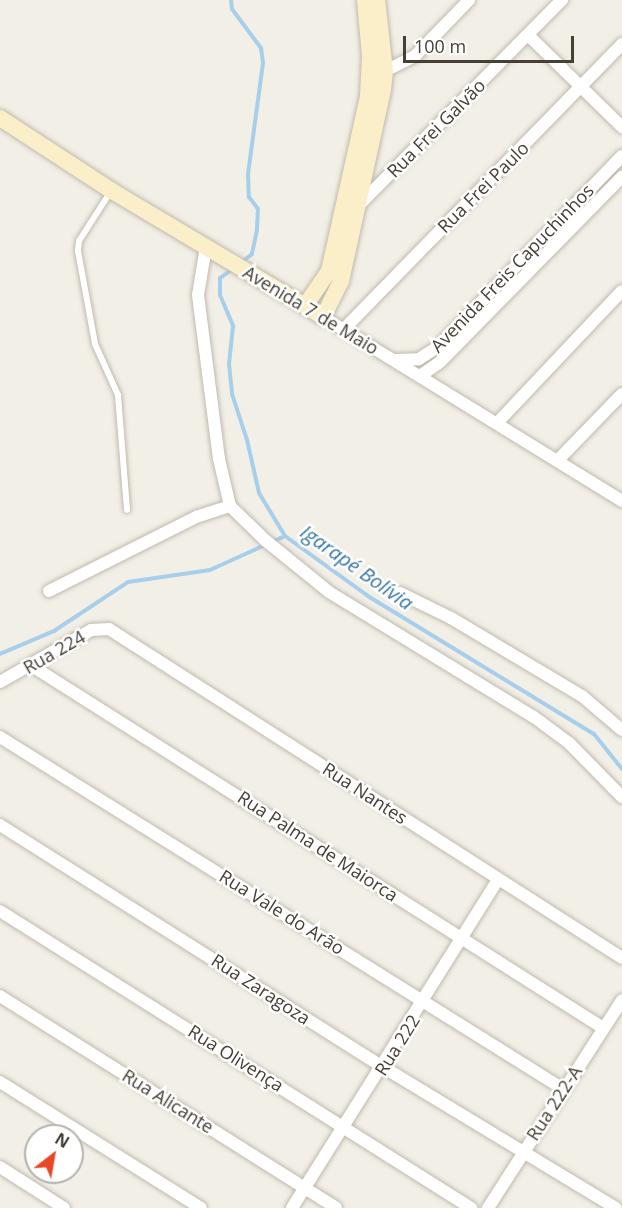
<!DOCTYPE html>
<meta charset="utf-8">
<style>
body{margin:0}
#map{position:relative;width:622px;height:1208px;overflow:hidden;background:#f2efe7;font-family:"Open Sans",sans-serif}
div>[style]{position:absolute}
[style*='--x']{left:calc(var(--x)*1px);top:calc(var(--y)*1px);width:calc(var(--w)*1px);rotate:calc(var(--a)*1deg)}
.stream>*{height:4px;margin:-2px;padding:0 2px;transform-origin:2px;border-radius:2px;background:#a7cfeb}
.roads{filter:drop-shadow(0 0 2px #c0baad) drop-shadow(0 0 2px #c0baad)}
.lane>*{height:6px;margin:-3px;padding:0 3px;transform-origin:3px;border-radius:3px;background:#fff}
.street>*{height:12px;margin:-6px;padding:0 6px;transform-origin:6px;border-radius:6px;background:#fff}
.secondary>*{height:16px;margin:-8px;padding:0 8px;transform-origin:8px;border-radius:8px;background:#fbefc9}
span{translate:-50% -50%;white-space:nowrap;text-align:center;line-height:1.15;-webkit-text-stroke:5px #fff;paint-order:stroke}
.street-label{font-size:18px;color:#453f36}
.water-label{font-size:20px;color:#3778a9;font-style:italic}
.north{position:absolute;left:24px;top:1124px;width:60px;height:60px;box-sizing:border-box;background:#fff;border:2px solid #b5b2af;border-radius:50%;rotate:31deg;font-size:16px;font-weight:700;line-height:24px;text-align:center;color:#453f36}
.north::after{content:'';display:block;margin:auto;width:21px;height:27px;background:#eb4625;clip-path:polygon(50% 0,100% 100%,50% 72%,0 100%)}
.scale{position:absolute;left:403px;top:36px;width:171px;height:27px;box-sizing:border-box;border:3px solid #453f36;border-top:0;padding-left:8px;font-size:18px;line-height:21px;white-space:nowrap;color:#453f36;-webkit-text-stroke:4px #fff;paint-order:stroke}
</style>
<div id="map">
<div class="stream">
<div style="--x:231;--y:0;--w:9;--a:84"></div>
<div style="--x:232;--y:9;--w:49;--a:53.4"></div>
<div style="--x:261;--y:48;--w:15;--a:82"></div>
<div style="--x:263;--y:63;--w:112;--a:97.7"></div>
<div style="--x:248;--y:174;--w:23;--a:88"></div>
<div style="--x:249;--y:197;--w:15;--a:53"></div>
<div style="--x:258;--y:209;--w:21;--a:93"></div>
<div style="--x:257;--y:230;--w:25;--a:102"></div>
<div style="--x:252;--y:254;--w:13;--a:141"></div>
<div style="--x:234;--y:268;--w:17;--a:144"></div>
<div style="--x:220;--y:278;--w:17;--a:90"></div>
<div style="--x:220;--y:295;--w:34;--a:67"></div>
<div style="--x:233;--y:326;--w:38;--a:96"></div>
<div style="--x:229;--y:364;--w:30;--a:84"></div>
<div style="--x:232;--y:394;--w:48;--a:71.9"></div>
<div style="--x:247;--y:440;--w:54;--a:77.2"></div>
<div style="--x:259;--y:493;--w:50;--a:58.8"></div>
<div style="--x:285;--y:536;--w:106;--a:35.8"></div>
<div style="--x:371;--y:598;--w:261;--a:31.4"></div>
<div style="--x:594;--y:734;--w:45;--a:51.3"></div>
<div style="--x:0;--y:654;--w:59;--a:-23.1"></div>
<div style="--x:54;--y:631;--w:89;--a:-33.5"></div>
<div style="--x:128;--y:582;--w:83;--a:-8.3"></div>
<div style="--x:210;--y:570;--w:82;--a:-24.4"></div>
</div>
<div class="roads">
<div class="lane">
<div style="--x:111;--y:191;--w:59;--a:122.6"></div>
<div style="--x:79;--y:241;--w:10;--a:96"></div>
<div style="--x:78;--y:251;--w:95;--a:79.6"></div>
<div style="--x:95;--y:344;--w:56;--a:65.7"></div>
<div style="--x:118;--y:395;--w:115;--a:85.5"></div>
</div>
<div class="street">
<div style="--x:528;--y:35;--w:132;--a:44.4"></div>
<div style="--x:379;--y:74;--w:40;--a:-26.6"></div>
<div style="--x:415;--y:56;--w:78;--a:-46"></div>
<div style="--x:359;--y:205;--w:289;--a:-45.3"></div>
<div style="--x:206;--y:247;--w:49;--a:99.5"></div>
<div style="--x:198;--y:295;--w:165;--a:82.7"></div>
<div style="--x:219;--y:459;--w:48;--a:76.8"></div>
<div style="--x:230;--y:506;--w:49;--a:44.2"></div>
<div style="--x:265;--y:540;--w:82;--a:39.1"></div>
<div style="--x:329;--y:592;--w:240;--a:31.4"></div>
<div style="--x:534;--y:717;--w:44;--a:36.6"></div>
<div style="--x:569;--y:743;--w:76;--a:45.5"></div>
<div style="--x:323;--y:317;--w:351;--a:31.6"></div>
<div style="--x:343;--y:330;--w:400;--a:-45.7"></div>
<div style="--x:396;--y:360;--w:23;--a:-2"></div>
<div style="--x:419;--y:359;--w:24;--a:-33"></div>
<div style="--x:439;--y:346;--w:264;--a:-46.1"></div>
<div style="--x:420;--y:376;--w:24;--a:-35"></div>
<div style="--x:440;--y:362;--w:260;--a:-45.5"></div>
<div style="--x:498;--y:422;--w:180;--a:-46.6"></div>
<div style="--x:558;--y:460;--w:92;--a:-45.9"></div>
<div style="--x:49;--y:591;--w:165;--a:-26.7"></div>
<div style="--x:196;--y:517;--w:36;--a:-18"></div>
<div style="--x:400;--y:593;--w:57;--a:26.1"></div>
<div style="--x:451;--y:618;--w:152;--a:30.8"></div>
<div style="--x:582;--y:696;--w:52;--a:40.4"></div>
<div style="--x:32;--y:666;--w:676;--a:32.37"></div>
<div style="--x:0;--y:682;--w:105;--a:-29.7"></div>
<div style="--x:91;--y:630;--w:18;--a:-3"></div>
<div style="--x:109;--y:629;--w:609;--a:32.67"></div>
<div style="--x:0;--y:737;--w:664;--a:32.01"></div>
<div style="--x:0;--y:825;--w:453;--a:32.3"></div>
<div style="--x:383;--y:1067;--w:272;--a:31.2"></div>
<div style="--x:0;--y:911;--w:557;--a:32.23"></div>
<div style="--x:0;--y:996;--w:397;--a:32.2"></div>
<div style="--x:0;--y:1082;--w:237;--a:32.1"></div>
<div style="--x:0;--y:1167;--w:76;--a:32.6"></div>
<div style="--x:292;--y:1208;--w:388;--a:-57.9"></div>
<div style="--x:488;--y:1208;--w:247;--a:-57.2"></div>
</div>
<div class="secondary">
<div style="--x:0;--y:118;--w:134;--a:33.1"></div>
<div style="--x:112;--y:191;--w:246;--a:30.8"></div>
<div style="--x:323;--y:317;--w:40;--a:-63.4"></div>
<div style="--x:341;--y:281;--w:196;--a:-77.6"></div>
<div style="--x:383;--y:90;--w:19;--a:-84"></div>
<div style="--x:385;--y:71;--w:71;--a:-96.4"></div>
<div style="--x:305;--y:306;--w:42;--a:-55.6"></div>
<div style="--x:329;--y:271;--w:179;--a:-77.4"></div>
<div style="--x:368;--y:96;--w:40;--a:-87.1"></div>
<div style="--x:370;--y:56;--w:56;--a:-95.1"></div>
</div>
</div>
<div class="street-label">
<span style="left:436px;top:128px;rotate:-45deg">Rua Frei Galvão</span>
<span style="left:483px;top:187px;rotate:-45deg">Rua Frei Paulo</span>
<span style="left:512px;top:268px;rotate:-46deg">Avenida Freis Capuchinhos</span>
<span style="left:311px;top:310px;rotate:31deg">Avenida 7 de Maio</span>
<span style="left:54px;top:652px;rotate:-30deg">Rua 224</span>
<span style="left:365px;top:793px;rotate:33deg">Rua Nantes</span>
<span style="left:318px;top:846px;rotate:33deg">Rua Palma de Maiorca</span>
<span style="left:282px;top:912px;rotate:32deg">Rua Vale do Arão</span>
<span style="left:261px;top:989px;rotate:33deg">Rua Zaragoza</span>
<span style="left:397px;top:1045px;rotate:-58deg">Rua 222</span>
<span style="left:236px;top:1058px;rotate:32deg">Rua Olivença</span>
<span style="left:168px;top:1101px;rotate:32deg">Rua Alicante</span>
<span style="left:554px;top:1103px;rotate:-57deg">Rua 222-A</span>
</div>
<div class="water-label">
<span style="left:357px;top:567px;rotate:35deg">Igarapé Bolívia</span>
</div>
<div class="north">N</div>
<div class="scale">100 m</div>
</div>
